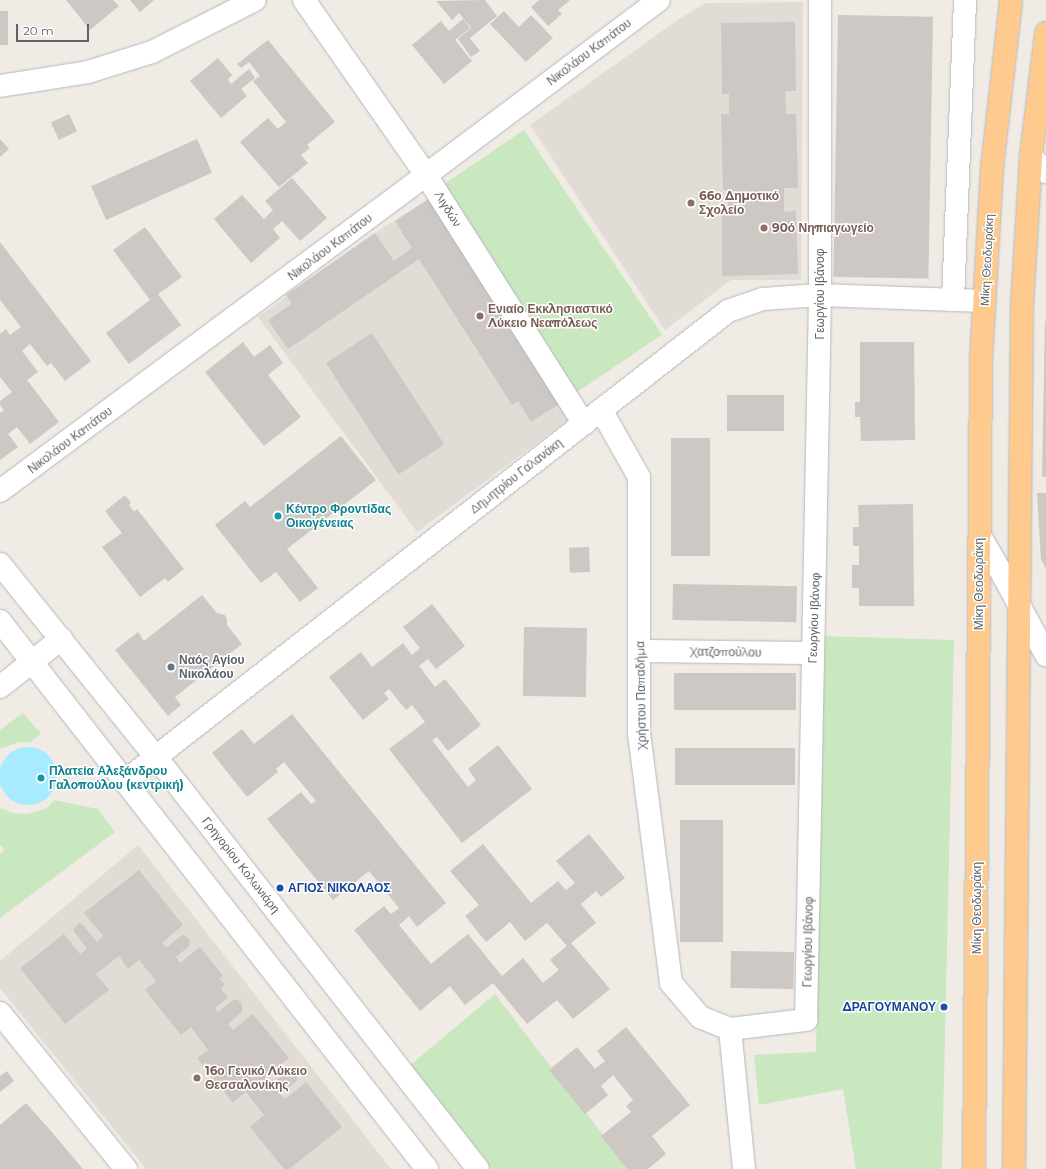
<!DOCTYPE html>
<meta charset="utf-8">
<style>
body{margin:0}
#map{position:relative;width:1046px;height:1169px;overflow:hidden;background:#f0ebe5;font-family:Montserrat,sans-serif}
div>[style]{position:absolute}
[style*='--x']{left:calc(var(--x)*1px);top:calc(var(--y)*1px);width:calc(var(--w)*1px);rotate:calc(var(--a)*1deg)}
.education>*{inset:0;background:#e2dcd6}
.green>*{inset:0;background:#c9e8c0;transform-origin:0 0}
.water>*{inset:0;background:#a6ebff}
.round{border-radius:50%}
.building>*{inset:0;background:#cdc8c4;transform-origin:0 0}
.roads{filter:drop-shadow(0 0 1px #b5b9bc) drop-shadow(0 0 1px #b5b9bc)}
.street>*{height:22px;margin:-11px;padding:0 11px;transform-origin:11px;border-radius:11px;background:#fff}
.secondary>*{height:22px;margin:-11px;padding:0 11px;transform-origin:11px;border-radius:11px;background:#fff}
.highway>*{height:22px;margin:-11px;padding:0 11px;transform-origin:11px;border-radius:11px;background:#ffca8d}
.dots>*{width:11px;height:11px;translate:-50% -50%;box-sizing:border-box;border:2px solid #fff;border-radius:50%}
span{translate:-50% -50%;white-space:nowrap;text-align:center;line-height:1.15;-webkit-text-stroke:3px #fff;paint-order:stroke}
.street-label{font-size:12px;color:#5d6366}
.education-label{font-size:12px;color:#785e54;font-weight:700}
.left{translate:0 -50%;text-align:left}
.culture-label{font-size:12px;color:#0d838f;font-weight:700}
.worship-label{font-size:12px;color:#5b616d;font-weight:700}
.transit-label{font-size:12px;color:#164399;font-weight:700}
.right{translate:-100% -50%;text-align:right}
.scale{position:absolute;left:16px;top:24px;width:73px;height:18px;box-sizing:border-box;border:2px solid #5d6366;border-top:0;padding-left:5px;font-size:12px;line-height:14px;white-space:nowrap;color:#5d6366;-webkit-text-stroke:3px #fff;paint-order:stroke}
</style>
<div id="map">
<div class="education">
<div style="clip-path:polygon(803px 2px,801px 280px,731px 280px,665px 330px,530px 125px,679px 19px,706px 3px)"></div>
<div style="clip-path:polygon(430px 198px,572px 417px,417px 532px,258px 317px,375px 233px)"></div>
<div style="clip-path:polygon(138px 845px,391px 1169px,146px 1169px,0 988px,0 961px)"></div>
</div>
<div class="green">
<div style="left:524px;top:130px;width:247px;height:110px;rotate:56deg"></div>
<div style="clip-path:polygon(822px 636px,954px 640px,942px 1169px,856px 1169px,843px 1089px,759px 1105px,754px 1055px,816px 1052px)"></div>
<div style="clip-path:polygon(23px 713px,41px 734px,30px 742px,19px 742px,0 749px,0 730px)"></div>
<div style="clip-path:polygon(54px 800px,98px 809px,115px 832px,0 918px,0 854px,5px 850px,0 845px,0 808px,13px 813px,27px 814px,46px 809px)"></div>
<div style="clip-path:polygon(495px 994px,629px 1169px,478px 1169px,402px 1072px)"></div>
</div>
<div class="water">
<div class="round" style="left:-1px;top:747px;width:58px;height:58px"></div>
</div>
<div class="building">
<div style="clip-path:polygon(66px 0,113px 0,119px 6px,90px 30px)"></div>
<div style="clip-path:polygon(130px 0,154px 0,140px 12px)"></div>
<div style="clip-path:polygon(485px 0,497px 16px,470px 38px,480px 51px,471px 57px,458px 39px,471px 28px,459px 13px,452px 20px,436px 1px)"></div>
<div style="clip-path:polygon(539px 0,570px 0,558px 10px,562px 14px,548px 26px,531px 7px)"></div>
<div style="left:0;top:11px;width:8px;height:34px"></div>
<div style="clip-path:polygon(504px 11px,519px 27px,531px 15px,553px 38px,526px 62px,490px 24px)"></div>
<div style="left:838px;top:15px;width:95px;height:262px;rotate:1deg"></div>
<div style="clip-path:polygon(463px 19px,470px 28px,455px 40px,472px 61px,444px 84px,412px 45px,441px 21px,449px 31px)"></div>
<div style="clip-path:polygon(795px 22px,796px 91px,785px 91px,786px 114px,796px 114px,798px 188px,784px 188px,784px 212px,796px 211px,798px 274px,722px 276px,722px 211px,728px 210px,728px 190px,723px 190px,721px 114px,729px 114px,729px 94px,722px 94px,721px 23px)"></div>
<div style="clip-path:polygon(268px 40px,335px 122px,307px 145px,310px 148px,301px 155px,308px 163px,279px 187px,240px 142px,268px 118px,278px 129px,286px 122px,253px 81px,260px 76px,249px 62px,241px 68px,237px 64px)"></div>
<div style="clip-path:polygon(218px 58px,232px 75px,228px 79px,231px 84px,249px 69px,255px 78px,241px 89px,247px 96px,221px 118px,190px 81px)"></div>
<div style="left:69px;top:114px;width:19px;height:20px;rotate:65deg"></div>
<div style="clip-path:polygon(0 139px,9px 149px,0 157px)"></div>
<div style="left:197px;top:139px;width:37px;height:116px;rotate:66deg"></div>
<div style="clip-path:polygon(292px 178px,327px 218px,300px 241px,282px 221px,273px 229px,280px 238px,251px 263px,214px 219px,242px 195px,264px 219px,273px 210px,265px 201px)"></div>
<div style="clip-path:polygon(430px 198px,561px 403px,531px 422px,518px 401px,512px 405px,419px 259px,288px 349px,268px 320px,292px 304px,286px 295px,375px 233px,394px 261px,412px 248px,395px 221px)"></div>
<div style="clip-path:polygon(145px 227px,182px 277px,158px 294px,181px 325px,129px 364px,106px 333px,150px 300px,113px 250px)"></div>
<div style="clip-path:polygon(0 242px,91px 361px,65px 381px,51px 363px,47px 366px,30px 344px,22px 351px,38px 372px,27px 380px,59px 422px,30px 444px,17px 427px,8px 434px,18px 447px,0 460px,0 413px,4px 410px,0 405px,0 401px,12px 392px,0 377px,0 334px,6px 329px,10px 335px,21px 327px,0 300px)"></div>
<div style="clip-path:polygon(1045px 321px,1046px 321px,1046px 477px,1042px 477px)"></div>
<div style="left:372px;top:333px;width:133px;height:55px;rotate:57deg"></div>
<div style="clip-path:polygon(243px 342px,254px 357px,270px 345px,283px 363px,268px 375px,301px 417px,264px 446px,205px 372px)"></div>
<div style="clip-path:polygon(860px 342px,914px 342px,915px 440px,861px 441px,860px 417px,855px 417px,855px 402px,860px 402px)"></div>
<div style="left:784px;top:395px;width:36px;height:57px;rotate:90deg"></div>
<div style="clip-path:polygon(341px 436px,376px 480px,287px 549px,318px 588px,300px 602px,276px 572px,261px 583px,215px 525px,245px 501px,250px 507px)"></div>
<div style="left:671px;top:438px;width:39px;height:118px"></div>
<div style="clip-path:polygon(1037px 493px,1046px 493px,1046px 569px,1041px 559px)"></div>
<div style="clip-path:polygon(125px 495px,131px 503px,129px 505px,134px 512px,137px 509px,184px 569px,168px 582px,165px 578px,140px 597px,102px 547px,122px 533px,105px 511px)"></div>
<div style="clip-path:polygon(913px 504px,914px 606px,859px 606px,859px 588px,852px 588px,852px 565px,859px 565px,859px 546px,853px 546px,853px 527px,859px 527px,858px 505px)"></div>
<div style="left:589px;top:547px;width:25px;height:20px;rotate:88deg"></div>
<div style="left:673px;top:584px;width:124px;height:36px;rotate:1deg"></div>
<div style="clip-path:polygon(202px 595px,217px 613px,225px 615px,227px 619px,227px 625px,242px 644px,175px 697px,181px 705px,168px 716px,115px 650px,138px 632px,144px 641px)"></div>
<div style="clip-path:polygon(432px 604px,465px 646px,436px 669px,428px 659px,419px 666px,435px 687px,445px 679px,481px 725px,448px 751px,437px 737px,432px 740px,468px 787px,476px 780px,468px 769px,498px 745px,532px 789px,462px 843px,389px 749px,425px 722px,412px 705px,406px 710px,389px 689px,384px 693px,389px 699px,363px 720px,329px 677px,361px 652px,372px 667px,403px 643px,412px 655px,420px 648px,403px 627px)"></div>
<div style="left:524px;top:627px;width:63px;height:69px;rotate:1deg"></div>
<div style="left:674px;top:673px;width:122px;height:37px"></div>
<div style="clip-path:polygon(292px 714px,446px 903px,417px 927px,409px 916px,399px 925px,431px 964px,468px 934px,502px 976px,523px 958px,543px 983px,559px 970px,550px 960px,567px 946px,547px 923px,525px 941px,510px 922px,486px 942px,465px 916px,479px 905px,450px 871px,483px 844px,531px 903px,558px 881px,566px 890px,575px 883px,556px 861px,589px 834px,625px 878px,601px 897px,596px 891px,581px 904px,596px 923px,571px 943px,610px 989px,573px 1019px,557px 1000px,527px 1024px,493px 983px,465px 1005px,450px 986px,420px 1011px,354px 930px,384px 906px,391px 914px,399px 908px,369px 871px,333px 900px,267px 819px,301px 792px,311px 804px,316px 801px,284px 762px,276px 769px,278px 772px,247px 797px,212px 753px,242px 729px,254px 744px)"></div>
<div style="left:675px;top:748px;width:120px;height:37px"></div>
<div style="left:680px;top:820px;width:43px;height:122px"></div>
<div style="clip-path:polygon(139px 870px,183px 925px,162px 943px,166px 948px,182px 935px,184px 935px,190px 940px,189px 946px,176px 957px,180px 963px,200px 947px,223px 976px,219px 978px,225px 985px,221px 989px,228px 998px,215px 1008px,218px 1012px,233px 1000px,238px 1000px,242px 1004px,242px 1012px,228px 1024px,233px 1030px,253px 1014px,289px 1058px,265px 1077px,270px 1085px,289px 1070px,294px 1070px,297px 1077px,297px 1081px,280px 1094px,285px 1099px,306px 1082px,342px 1127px,289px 1169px,284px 1169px,250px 1127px,264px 1115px,246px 1092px,233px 1103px,197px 1058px,208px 1050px,191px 1027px,181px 1035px,145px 990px,156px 981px,139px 960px,128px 969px,119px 956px,96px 974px,109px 990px,65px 1024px,20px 968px,64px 934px,80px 954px,87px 949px,73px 930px,79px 923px,83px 925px,97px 942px,103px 936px,84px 913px)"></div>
<div style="left:731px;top:951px;width:63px;height:37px;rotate:1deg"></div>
<div style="clip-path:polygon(626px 1027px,690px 1105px,652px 1136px,666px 1154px,648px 1169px,627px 1169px,601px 1136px,631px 1112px,626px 1106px,633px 1100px,613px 1075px,601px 1086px,608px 1095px,585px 1114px,549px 1070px,577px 1047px,595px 1069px,605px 1061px,597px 1051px)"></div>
<div style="clip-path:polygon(7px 1071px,14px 1081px,0 1092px,0 1076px)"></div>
<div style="clip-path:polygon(26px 1103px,50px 1130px,83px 1169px,0 1169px,0 1125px)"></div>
</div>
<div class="roads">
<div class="street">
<div style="--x:304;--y:0;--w:213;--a:55.1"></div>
<div style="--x:426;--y:175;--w:295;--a:57.6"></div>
<div style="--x:0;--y:86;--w:89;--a:-9"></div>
<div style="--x:88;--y:72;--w:67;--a:-17.4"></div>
<div style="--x:152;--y:52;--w:115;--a:-26.8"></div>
<div style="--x:1031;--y:156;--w:22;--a:47"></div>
<div style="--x:953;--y:300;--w:300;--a:-87.7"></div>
<div style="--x:601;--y:410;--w:77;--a:60.4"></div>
<div style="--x:639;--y:477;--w:256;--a:90"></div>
<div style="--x:639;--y:733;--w:252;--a:82.7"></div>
<div style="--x:671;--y:983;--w:45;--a:49.5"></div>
<div style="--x:700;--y:1017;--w:32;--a:22"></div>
<div style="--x:730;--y:1029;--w:77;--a:-6.8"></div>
<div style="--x:806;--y:1020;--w:725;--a:-88.89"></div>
<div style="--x:820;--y:295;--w:295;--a:-90"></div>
<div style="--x:0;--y:491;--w:530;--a:-36.57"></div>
<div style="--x:426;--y:175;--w:291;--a:-36.9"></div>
<div style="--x:640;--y:651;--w:173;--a:0.7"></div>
<div style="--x:0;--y:687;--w:78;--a:-38.2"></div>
<div style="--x:125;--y:781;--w:765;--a:-37.93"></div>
<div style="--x:728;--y:311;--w:37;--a:-19"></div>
<div style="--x:763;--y:299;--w:57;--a:-4"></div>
<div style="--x:820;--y:295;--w:164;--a:2.1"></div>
<div style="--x:730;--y:1029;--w:141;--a:84.3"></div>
</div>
<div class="secondary">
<div style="--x:980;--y:536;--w:48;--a:59.7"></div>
<div style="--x:1004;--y:577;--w:89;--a:61.7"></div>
<div style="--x:0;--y:564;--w:248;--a:51.1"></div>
<div style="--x:156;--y:757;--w:523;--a:51.99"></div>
<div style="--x:0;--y:621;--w:695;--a:52.07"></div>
<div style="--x:0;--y:1013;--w:201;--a:51.1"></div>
</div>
<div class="highway">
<div style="--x:974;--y:1169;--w:809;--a:-89.5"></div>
<div style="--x:981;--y:360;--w:192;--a:-86.7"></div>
<div style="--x:992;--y:168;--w:169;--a:-83.5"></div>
<div style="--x:1014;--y:1169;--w:864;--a:-89.47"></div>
<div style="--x:1022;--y:305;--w:149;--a:-86.5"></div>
<div style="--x:1031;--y:156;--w:124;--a:-83"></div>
</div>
</div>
<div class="dots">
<div style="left:691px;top:203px;background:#8d6e63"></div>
<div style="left:764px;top:228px;background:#8d6e63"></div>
<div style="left:480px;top:316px;background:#8d6e63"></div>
<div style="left:278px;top:516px;background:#0f9aa8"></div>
<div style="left:171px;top:667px;background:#6b7280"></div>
<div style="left:41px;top:778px;background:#0f9aa8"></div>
<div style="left:280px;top:888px;background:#1a4fb4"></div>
<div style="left:944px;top:1007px;background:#1a4fb4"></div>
<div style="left:197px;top:1078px;background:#8d6e63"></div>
</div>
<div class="street-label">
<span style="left:589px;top:52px;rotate:-37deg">Νικολάου Καπάτου</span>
<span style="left:448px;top:209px;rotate:58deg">Λιγδών</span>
<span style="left:330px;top:247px;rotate:-37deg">Νικολάου Καπάτου</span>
<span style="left:987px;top:260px;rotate:-87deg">Μίκη Θεοδωράκη</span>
<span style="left:820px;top:294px;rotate:-90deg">Γεωργίου Ιβάνοφ</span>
<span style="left:70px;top:440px;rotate:-37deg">Νικολάου Καπάτου</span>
<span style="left:516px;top:476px;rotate:-38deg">Δημητρίου Γαλανάκη</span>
<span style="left:979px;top:584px;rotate:-90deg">Μίκη Θεοδωράκη</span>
<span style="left:814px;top:618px;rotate:-88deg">Γεωργίου Ιβάνοφ</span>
<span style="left:726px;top:652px;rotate:1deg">Χατζοπούλου</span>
<span style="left:641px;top:695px;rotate:-91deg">Χρήστου Παπαδήμα</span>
<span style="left:241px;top:865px;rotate:52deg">Γρηγορίου Κολωνιάρη</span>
<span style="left:977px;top:908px;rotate:-90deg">Μίκη Θεοδωράκη</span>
<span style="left:808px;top:942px;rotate:-89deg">Γεωργίου Ιβάνοφ</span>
</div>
<div class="education-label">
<span class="left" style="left:699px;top:203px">66ο Δημοτικό<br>Σχολείο</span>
<span class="left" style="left:772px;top:228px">90ό Νηπιαγωγείο</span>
<span class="left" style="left:488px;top:316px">Ενιαίο Εκκλησιαστικό<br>Λύκειο Νεαπόλεως</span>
<span class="left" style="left:205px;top:1078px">16ο Γενικό Λύκειο<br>Θεσσαλονίκης</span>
</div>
<div class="culture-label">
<span class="left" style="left:286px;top:516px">Κέντρο Φροντίδας<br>Οικογένειας</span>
<span class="left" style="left:49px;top:778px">Πλατεία Αλεξάνδρου<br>Γαλοπούλου (κεντρική)</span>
</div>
<div class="worship-label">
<span class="left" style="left:179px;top:667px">Ναός Αγίου<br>Νικολάου</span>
</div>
<div class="transit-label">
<span class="left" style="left:288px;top:888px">ΑΓΙΟΣ ΝΙΚΟΛΑΟΣ</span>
<span class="right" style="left:936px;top:1007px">ΔΡΑΓΟΥΜΑΝΟΥ</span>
</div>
<div class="scale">20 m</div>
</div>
